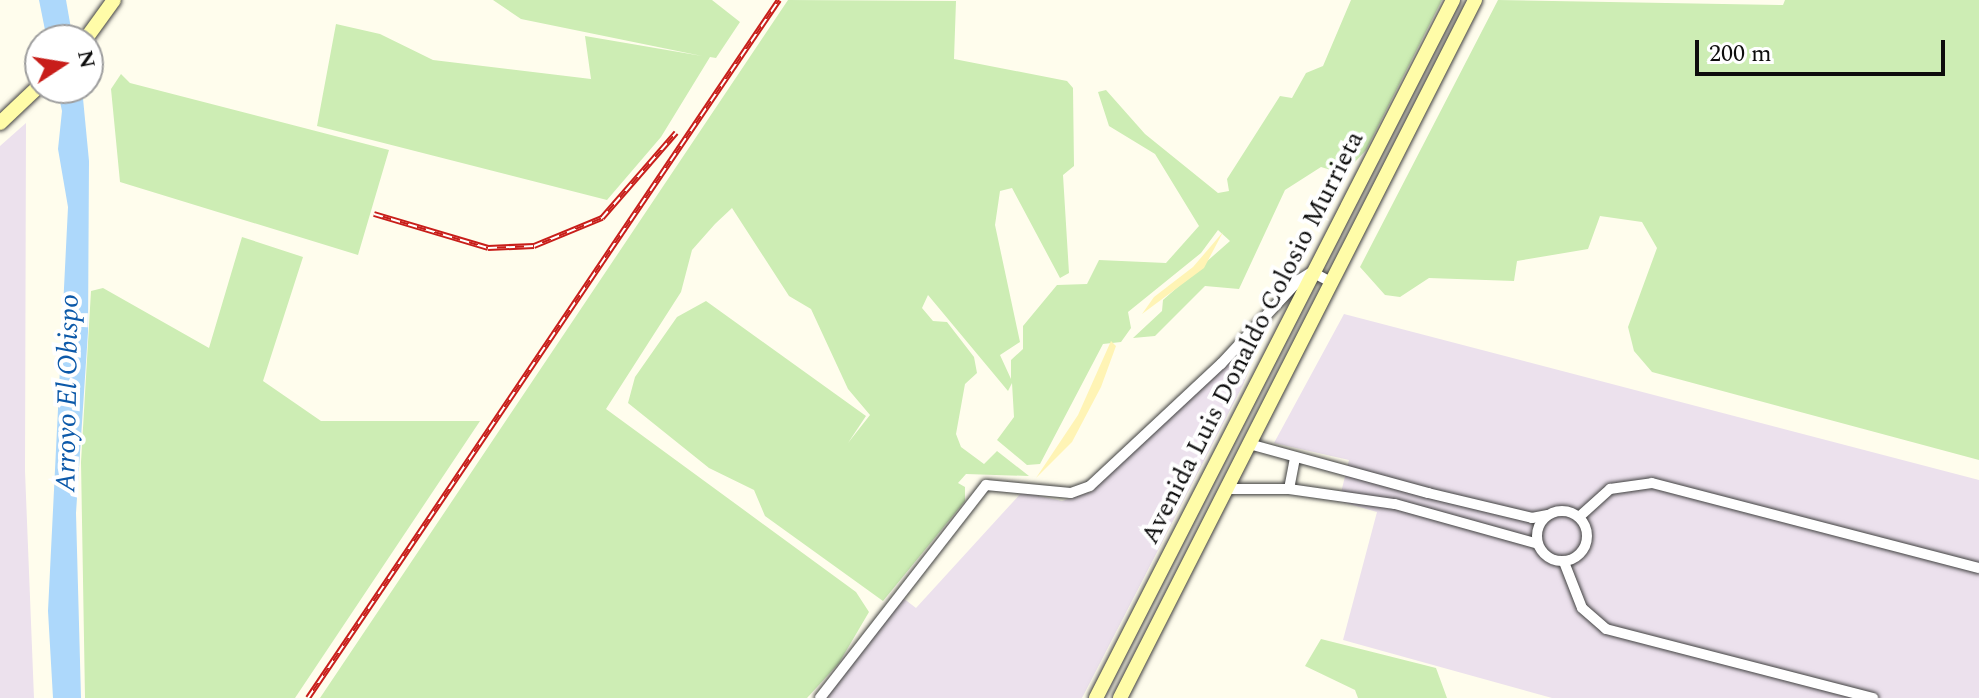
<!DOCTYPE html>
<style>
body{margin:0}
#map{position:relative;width:1979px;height:698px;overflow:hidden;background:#fffded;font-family:Spectral,serif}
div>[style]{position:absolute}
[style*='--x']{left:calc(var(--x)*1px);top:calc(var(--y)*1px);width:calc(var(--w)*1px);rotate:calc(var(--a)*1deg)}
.industrial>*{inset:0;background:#ece1ed}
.green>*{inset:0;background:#cdedb4}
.sand>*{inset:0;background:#fff4b5}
.water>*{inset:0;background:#add8fb}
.roads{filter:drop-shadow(0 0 2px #404040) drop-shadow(0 0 2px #404040)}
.street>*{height:10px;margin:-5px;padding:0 5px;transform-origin:5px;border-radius:5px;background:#fff}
.street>.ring{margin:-5px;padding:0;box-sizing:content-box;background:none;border:10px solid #fff;border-radius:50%}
.secondary>*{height:14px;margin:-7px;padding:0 7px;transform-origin:7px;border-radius:7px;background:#fffca8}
.rail>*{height:6px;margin-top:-3px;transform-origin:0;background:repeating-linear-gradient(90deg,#fff 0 9px,#c81e1a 0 18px);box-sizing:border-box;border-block:2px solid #c81e1a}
span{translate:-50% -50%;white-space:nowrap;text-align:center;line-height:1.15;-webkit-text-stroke:8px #fff;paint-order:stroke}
.street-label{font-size:26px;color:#0d0d0d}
.water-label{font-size:28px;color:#0c59a9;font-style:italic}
.north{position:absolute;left:24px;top:24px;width:80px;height:80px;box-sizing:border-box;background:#fff;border:2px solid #9e9e9e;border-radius:50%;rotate:78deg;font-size:22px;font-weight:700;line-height:32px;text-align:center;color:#0d0d0d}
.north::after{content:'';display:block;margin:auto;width:28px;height:36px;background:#c81e1a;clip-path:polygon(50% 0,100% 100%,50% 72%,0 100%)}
.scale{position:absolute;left:1695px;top:40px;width:250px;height:36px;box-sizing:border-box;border:4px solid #0d0d0d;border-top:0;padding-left:10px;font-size:24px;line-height:28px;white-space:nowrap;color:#0d0d0d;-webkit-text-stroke:6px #fff;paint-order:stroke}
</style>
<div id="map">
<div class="industrial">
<div style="clip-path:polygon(26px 123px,25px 471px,34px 698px,0 698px,0 146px)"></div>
<div style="clip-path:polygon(1344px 314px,1979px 480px,1979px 698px,1552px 698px,1343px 640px,1377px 512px,1339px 501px,1349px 460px,1274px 443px)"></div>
<div style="clip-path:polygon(1243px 346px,1256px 354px,1243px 385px,1082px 698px,826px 698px,903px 598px,916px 608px,1022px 492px,1062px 501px,1091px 492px)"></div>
</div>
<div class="green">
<div style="clip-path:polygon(493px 0,712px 0,740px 22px,716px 58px,710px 57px,661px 137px,607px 200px,317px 126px,336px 24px,380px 34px,433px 60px,591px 79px,585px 36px,702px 56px,521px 19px)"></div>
<div style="clip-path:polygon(788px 0,956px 1px,954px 59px,1067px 81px,1073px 88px,1074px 166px,1063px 175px,1069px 273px,1060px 278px,1012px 188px,1000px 191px,995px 225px,1020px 342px,1000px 355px,1011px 379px,1011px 360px,1023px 349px,1023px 326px,1057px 285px,1087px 284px,1099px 260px,1166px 263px,1199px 226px,1155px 154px,1109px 126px,1098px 92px,1106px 90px,1145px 134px,1218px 193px,1229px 191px,1227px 179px,1280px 96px,1292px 98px,1306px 73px,1323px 66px,1351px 0,1442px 0,1366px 150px,1344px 174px,1321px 167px,1285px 190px,1239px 289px,1205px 286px,1155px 336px,1133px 338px,1162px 311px,1163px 300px,1230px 241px,1218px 230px,1201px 253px,1128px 312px,1131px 328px,1121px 342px,1103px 344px,1040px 464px,1027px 465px,997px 440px,1014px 417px,1012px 383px,1008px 391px,928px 295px,922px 308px,933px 321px,947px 322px,974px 357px,977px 373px,965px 384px,956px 434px,961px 447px,984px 464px,997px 451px,1029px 476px,966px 474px,958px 483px,965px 487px,965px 501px,883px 601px,765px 516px,754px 490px,709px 468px,628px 403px,635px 377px,677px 317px,706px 301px,866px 416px,848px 443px,870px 415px,848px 389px,811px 309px,789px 296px,732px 208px,715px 224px,692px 250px,681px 292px,606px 409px,856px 592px,869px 612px,839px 663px,807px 698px,320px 698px)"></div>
<div style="clip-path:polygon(1498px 0,1783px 5px,1785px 0,1979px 0,1979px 460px,1652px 372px,1634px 351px,1628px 327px,1657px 248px,1642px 222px,1600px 216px,1588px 249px,1517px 261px,1514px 281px,1429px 278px,1400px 297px,1385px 295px,1360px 267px)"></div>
<div style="clip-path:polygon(121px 74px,130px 83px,389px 150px,358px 255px,120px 182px,111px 89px)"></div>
<div style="clip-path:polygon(242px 237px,303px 257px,263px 381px,321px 421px,480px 421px,295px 698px,85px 698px,81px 462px,91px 291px,103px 288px,209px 348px)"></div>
<div style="clip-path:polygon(1321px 639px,1436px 668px,1447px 698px,1358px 698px,1355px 690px,1305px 666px)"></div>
</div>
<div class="sand">
<div style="clip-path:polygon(1223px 232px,1204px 268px,1142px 314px,1154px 297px,1193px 267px)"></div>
<div style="clip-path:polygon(1111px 341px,1116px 346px,1101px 387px,1072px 442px,1036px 478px,1078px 415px)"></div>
</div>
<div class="water">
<div style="clip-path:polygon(39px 0,66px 0,73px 40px,47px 40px)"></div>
<div style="clip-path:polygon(57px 88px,82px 88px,89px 161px,88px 332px,76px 513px,81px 698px,53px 698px,48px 611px,68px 207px,58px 149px,62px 111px)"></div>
</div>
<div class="roads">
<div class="street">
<div style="--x:1249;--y:444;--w:186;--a:15.3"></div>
<div style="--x:1428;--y:493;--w:107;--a:13.5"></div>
<div style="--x:1532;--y:518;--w:16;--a:-11"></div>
<div style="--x:1226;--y:489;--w:63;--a:0"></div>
<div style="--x:1289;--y:489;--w:107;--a:8.1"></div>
<div style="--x:1395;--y:504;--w:148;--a:15.6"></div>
<div style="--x:1289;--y:489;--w:31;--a:-79"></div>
<div class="ring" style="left:1537px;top:511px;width:40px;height:40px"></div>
<div style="--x:1579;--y:517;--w:42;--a:-42.1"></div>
<div style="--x:1610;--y:489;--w:42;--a:-8.1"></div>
<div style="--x:1652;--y:483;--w:338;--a:14.6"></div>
<div style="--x:1564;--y:562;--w:49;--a:68.6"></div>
<div style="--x:1582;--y:608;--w:32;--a:41"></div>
<div style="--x:1606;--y:629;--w:276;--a:14.5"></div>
<div style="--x:820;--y:698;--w:270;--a:-52.1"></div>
<div style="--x:986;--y:485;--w:85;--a:5.4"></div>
<div style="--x:1071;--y:493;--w:20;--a:-20"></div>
<div style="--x:1090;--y:486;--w:179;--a:-43"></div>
<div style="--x:1221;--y:364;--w:115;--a:-47.1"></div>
<div style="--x:1299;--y:280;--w:15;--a:-32"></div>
<div style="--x:1312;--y:272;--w:21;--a:28"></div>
</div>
<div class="secondary">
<div style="--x:85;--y:40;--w:49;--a:-54.1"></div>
<div style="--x:0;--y:123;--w:55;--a:-43.5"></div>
<div style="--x:1096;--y:698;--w:784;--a:-62.91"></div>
<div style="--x:1120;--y:698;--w:783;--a:-63.04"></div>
</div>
</div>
<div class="rail">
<div style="--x:374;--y:214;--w:119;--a:16.6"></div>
<div style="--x:488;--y:248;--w:46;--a:-2.5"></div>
<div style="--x:534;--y:246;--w:74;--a:-22.4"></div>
<div style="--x:602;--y:218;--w:113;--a:-49"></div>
<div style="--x:308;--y:698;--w:842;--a:-55.99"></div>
</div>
<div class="street-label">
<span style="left:1253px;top:338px;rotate:-63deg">Avenida Luis Donaldo Colosio Murrieta</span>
</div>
<div class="water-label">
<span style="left:68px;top:393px;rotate:-89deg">Arroyo El Obispo</span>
</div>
<div class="north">N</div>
<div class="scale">200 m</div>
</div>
